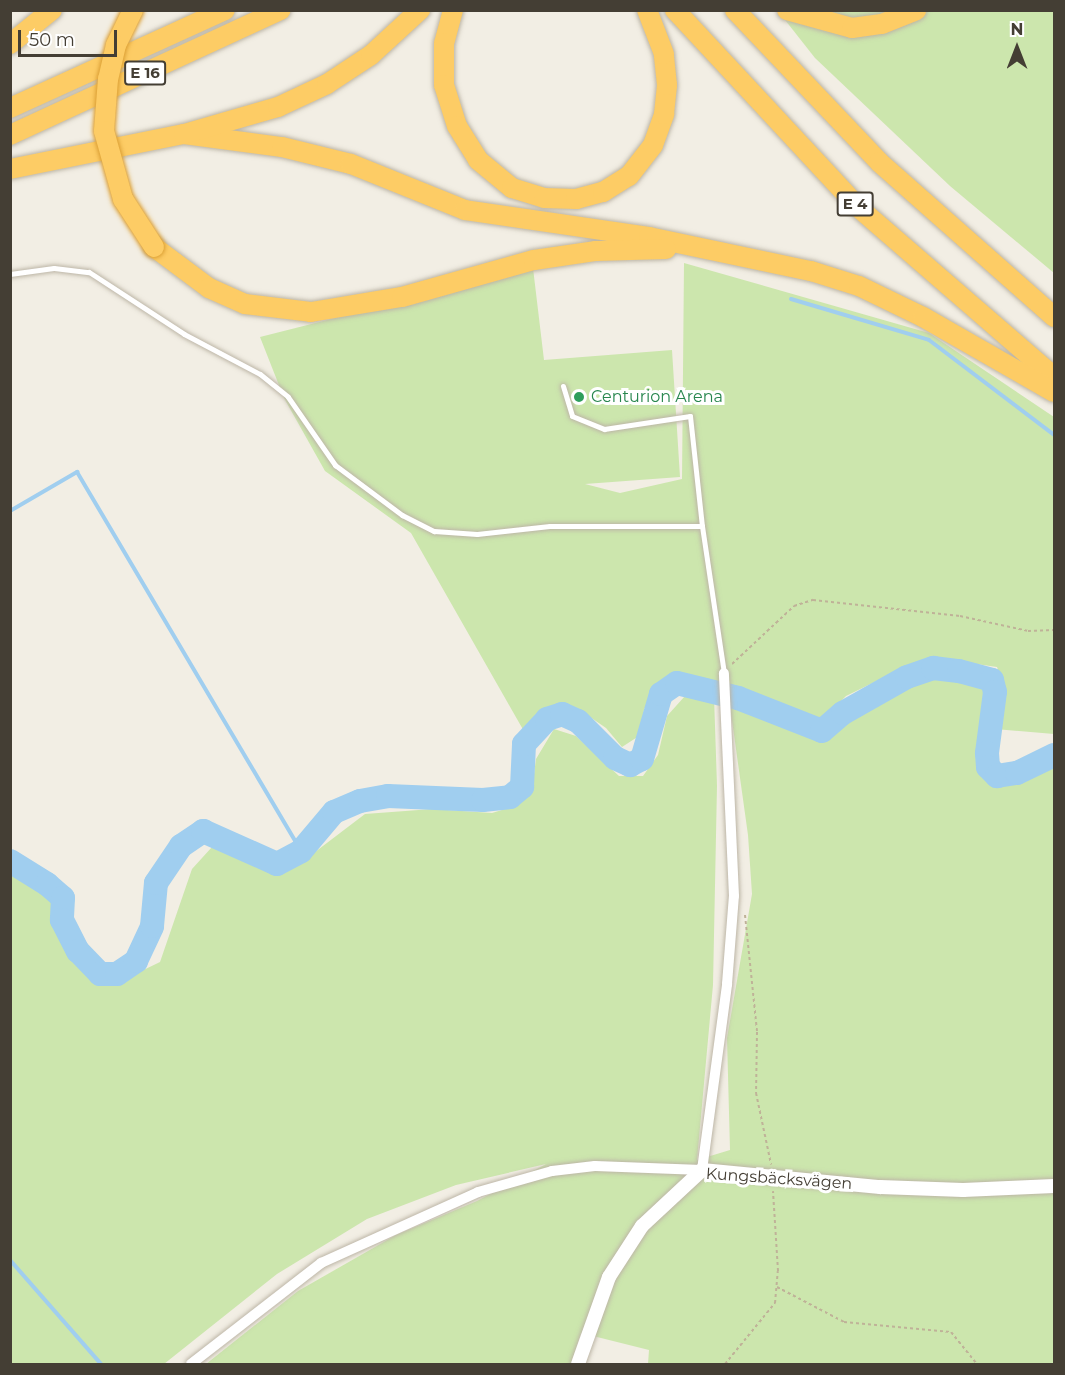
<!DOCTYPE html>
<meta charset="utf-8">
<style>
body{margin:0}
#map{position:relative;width:1065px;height:1375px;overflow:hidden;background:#f2eee4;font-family:Montserrat,sans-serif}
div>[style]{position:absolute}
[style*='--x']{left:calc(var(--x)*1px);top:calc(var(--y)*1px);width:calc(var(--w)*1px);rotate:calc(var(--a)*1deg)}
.green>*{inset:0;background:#cce6ad}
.stream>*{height:4px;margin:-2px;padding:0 2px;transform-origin:2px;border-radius:2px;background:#a0ceef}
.river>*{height:24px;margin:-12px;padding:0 12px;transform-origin:12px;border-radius:12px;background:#a0ceef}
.path>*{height:2px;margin-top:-1px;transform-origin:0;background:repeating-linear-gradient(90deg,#bfb298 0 3px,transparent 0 6px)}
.roads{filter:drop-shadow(0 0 2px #bdb6a7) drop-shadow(0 0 2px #bdb6a7)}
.service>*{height:5px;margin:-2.5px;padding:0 2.5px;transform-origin:2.5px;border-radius:2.5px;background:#fff}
.minor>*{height:10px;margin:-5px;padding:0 5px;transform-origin:5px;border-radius:5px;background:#fff}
.tertiary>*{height:14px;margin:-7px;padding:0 7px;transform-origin:7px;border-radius:7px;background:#fff}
.motorway>*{height:20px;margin:-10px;padding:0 10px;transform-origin:10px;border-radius:10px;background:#fdcc65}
.bridges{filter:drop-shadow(0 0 2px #dca035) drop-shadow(0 0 2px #dca035)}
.motorway-bridge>*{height:20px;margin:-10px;padding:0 10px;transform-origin:10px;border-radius:10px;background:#fdcc65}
.dots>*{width:16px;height:16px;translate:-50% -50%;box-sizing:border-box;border:3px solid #fff;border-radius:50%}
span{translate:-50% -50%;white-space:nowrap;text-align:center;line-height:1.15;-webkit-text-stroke:6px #fff;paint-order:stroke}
.shield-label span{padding:2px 4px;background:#fff;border:2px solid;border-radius:4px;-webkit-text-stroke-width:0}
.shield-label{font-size:15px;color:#443e34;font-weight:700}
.leisure-label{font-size:16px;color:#27864d}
.left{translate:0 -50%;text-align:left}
.street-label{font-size:16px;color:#443e34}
.frame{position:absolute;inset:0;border:12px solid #443e34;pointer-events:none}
.north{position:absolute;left:987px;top:18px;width:60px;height:60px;-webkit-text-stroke:4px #fff;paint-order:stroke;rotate:0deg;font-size:16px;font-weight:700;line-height:24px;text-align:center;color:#443e34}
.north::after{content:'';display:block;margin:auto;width:21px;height:27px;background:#443e34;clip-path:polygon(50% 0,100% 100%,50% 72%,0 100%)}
.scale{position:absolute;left:18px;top:30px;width:99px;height:27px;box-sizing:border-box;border:3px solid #443e34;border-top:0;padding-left:8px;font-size:18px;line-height:21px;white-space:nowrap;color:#443e34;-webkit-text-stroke:4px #fff;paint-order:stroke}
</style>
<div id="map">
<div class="green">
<div style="clip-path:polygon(778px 11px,1054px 11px,1054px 273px,950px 186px,815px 58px)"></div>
<div style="clip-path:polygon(684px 263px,929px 333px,1054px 417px,1054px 734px,995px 729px,1004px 687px,997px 667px,935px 658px,903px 668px,846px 696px,822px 720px,763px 703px,733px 688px,679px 675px,660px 685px,644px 709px,642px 734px,622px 747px,606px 728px,580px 710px,558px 704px,542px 713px,525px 733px,411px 533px,325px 471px,284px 398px,260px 337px,533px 268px,544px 360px,672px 350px,680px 477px,585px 484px,620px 493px,682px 479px)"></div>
<div style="clip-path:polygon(940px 671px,976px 679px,989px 687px,979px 769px,994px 781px,1019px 778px,1054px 762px,1054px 1364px,648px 1364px,649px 1350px,581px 1333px,571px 1364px,206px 1364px,298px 1291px,396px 1235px,477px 1201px,546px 1164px,456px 1185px,367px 1219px,277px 1274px,164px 1364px,11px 1364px,10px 864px,47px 888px,70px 946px,96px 982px,129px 977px,160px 962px,192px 869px,212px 847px,252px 861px,294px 868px,365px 814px,432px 809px,492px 813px,518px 805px,532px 789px,536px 759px,554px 729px,576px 736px,619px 776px,643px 776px,658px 755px,667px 716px,685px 696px,714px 696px,717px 786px,713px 985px,697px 1160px,730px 1150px,727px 1038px,752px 894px,748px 835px,729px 699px,827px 738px,859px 707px,917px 678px)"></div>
</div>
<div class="stream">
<div style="--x:791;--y:299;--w:144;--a:16.5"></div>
<div style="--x:929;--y:340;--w:157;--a:37.2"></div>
<div style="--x:10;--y:511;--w:78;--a:-30.2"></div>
<div style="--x:77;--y:472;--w:440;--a:59.4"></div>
<div style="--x:10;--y:1260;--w:138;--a:48.8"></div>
</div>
<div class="river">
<div style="--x:10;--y:861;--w:44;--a:31.9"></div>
<div style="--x:47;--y:884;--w:21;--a:41"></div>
<div style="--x:63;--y:898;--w:22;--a:93"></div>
<div style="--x:62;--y:920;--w:35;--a:63"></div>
<div style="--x:78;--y:951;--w:32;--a:46"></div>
<div style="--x:100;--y:974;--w:17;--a:0"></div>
<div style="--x:117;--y:974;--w:23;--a:-34"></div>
<div style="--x:136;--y:961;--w:38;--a:-65"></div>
<div style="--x:152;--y:926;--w:43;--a:-84.7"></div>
<div style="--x:156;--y:883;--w:45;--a:-56"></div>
<div style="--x:181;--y:846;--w:27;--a:-34"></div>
<div style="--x:203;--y:831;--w:81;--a:24"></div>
<div style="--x:277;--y:864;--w:27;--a:-28"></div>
<div style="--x:301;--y:851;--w:51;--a:-49.8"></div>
<div style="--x:334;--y:812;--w:28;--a:-23"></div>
<div style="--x:360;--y:801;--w:28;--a:-10"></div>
<div style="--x:388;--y:796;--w:95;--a:2.4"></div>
<div style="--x:483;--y:800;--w:27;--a:-6"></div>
<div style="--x:510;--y:797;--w:16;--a:-40"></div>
<div style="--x:522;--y:787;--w:43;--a:-87.3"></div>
<div style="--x:524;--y:744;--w:34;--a:-47"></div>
<div style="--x:547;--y:719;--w:16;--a:-18"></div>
<div style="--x:562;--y:714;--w:17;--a:24"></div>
<div style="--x:578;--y:721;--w:52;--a:45"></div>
<div style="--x:615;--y:758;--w:17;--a:25"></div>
<div style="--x:630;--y:765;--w:13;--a:-27"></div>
<div style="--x:642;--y:759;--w:68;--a:-73.7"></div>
<div style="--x:661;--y:694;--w:19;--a:-35"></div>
<div style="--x:677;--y:683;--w:63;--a:13.8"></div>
<div style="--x:738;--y:698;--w:90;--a:21.4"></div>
<div style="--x:822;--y:731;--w:28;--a:-41"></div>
<div style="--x:843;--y:713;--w:73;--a:-29.4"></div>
<div style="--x:907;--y:677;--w:28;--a:-19"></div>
<div style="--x:933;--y:668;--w:26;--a:7"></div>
<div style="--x:959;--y:671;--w:34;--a:15"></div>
<div style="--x:992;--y:680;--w:12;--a:76"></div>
<div style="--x:995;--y:692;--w:62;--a:97.5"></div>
<div style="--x:987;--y:753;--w:14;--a:86"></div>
<div style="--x:988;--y:767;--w:13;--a:45"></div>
<div style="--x:997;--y:776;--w:20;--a:-9"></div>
<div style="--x:1017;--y:773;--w:41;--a:-25.9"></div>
</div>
<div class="path">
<div style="--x:732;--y:664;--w:85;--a:-43.1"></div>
<div style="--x:794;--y:606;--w:20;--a:-18"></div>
<div style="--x:813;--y:600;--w:148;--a:6.2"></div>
<div style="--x:960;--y:616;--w:70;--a:12.4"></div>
<div style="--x:1028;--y:631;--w:26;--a:-2"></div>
<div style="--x:745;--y:915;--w:118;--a:84.1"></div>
<div style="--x:757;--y:1032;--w:61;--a:90.9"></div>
<div style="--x:756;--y:1093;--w:73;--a:78.1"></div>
<div style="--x:777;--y:1287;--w:76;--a:27.6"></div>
<div style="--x:844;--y:1322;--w:107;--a:5.3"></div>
<div style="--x:951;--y:1332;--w:41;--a:50.9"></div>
<div style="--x:725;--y:1364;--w:79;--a:-50.7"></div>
<div style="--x:775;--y:1303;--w:32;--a:-85"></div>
<div style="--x:778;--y:1271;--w:80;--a:-93.6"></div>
</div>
<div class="roads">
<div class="service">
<div style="--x:10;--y:274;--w:44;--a:-7.8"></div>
<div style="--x:54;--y:268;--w:35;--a:7"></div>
<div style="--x:89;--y:272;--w:113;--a:33.1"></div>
<div style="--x:184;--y:334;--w:86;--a:27.8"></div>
<div style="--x:260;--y:374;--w:36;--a:39"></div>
<div style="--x:288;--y:397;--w:83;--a:55.3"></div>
<div style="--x:335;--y:465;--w:84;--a:36.7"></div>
<div style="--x:402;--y:515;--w:36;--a:27"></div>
<div style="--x:434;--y:531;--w:43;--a:4"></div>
<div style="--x:477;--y:534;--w:73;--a:-6.3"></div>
<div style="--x:550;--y:526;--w:152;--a:0"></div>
<div style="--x:702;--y:526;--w:149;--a:81.5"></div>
<div style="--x:563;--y:386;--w:31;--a:73"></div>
<div style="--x:572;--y:416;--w:35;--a:22"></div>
<div style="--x:604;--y:429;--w:87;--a:-8.6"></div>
<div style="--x:690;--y:416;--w:111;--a:83.8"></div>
</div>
<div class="minor">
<div style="--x:191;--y:1364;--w:165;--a:-37.8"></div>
<div style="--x:321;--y:1263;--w:172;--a:-24.3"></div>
<div style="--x:478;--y:1192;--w:77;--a:-15.8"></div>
<div style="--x:552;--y:1171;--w:43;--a:-6.6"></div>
<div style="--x:595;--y:1166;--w:107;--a:2.1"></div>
<div style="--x:702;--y:1170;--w:188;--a:-82.3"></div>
<div style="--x:727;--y:984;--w:88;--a:-85.5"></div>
<div style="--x:734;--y:896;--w:223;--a:-92.6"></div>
</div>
<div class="tertiary">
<div style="--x:578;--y:1364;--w:92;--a:-70.4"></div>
<div style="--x:609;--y:1277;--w:61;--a:-57.1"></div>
<div style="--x:642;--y:1226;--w:82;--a:-43"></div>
<div style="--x:702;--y:1170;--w:179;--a:5.5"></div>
<div style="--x:880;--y:1187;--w:83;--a:2.1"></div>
<div style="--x:963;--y:1190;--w:91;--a:-2.5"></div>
</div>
<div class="motorway">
<div style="--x:453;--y:10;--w:34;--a:105"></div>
<div style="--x:444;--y:43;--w:42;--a:90"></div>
<div style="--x:444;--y:85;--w:43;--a:72.4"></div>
<div style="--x:457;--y:126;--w:40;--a:58"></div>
<div style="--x:478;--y:160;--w:44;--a:39.5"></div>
<div style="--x:512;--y:188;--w:34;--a:17"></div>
<div style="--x:544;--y:198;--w:32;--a:2"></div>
<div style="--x:576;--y:199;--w:28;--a:-15"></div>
<div style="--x:603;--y:192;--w:31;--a:-32"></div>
<div style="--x:629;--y:176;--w:39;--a:-52"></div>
<div style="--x:653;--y:145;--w:33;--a:-70"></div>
<div style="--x:664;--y:114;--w:29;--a:-84"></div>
<div style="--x:667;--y:85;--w:31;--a:-96"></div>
<div style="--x:664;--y:54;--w:47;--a:-111.1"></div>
<div style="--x:675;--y:10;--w:270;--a:47.1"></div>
<div style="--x:859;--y:208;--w:258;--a:40.9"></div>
<div style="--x:735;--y:10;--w:209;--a:46.5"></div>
<div style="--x:879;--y:162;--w:234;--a:41.5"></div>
<div style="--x:787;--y:10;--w:67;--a:15.5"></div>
<div style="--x:852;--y:28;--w:30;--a:-8"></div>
<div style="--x:882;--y:24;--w:37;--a:-22"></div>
<div style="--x:10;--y:44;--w:54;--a:-39"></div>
<div style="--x:10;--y:108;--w:236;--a:-24.5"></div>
<div style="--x:184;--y:134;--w:99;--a:7.6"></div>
<div style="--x:282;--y:147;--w:71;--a:13.8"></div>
<div style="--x:351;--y:164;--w:123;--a:22"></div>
<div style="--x:465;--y:210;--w:186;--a:8.3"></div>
<div style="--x:649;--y:237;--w:166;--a:11.9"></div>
<div style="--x:811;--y:271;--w:50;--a:17.4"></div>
<div style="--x:859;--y:286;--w:71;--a:25.8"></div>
<div style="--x:923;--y:317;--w:151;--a:29.8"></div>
<div style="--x:10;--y:135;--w:298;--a:-24.8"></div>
<div style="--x:10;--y:169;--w:177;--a:-11.4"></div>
<div style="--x:184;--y:134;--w:98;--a:-16"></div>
<div style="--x:278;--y:107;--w:54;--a:-25.1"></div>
<div style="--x:327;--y:84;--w:53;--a:-33.4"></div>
<div style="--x:371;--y:55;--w:67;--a:-42.6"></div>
<div style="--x:154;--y:247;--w:69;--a:36.7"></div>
<div style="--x:209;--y:288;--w:39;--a:24"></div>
<div style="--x:245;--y:304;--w:66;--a:6.9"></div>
<div style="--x:311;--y:312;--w:92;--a:-9.4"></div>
<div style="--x:402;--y:297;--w:137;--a:-15.7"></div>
<div style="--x:534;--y:260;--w:63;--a:-8.3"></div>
<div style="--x:596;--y:251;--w:70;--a:-1.6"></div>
</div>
</div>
<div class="bridges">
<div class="motorway-bridge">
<div style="--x:133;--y:10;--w:39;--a:116"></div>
<div style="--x:116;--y:45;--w:35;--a:103"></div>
<div style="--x:108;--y:79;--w:52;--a:94.4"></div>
<div style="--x:104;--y:131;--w:71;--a:74.4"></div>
<div style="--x:123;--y:199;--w:57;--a:57.1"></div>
</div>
</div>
<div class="dots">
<div style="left:579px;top:397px;background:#2e9e5b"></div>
</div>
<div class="shield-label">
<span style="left:145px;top:73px">E 16</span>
<span style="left:855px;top:204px">E 4</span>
</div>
<div class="leisure-label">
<span class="left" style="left:591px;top:397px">Centurion Arena</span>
</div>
<div class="street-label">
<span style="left:779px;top:1179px;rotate:4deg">Kungsbäcksvägen</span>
</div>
<div class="frame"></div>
<div class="north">N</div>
<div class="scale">50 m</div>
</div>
